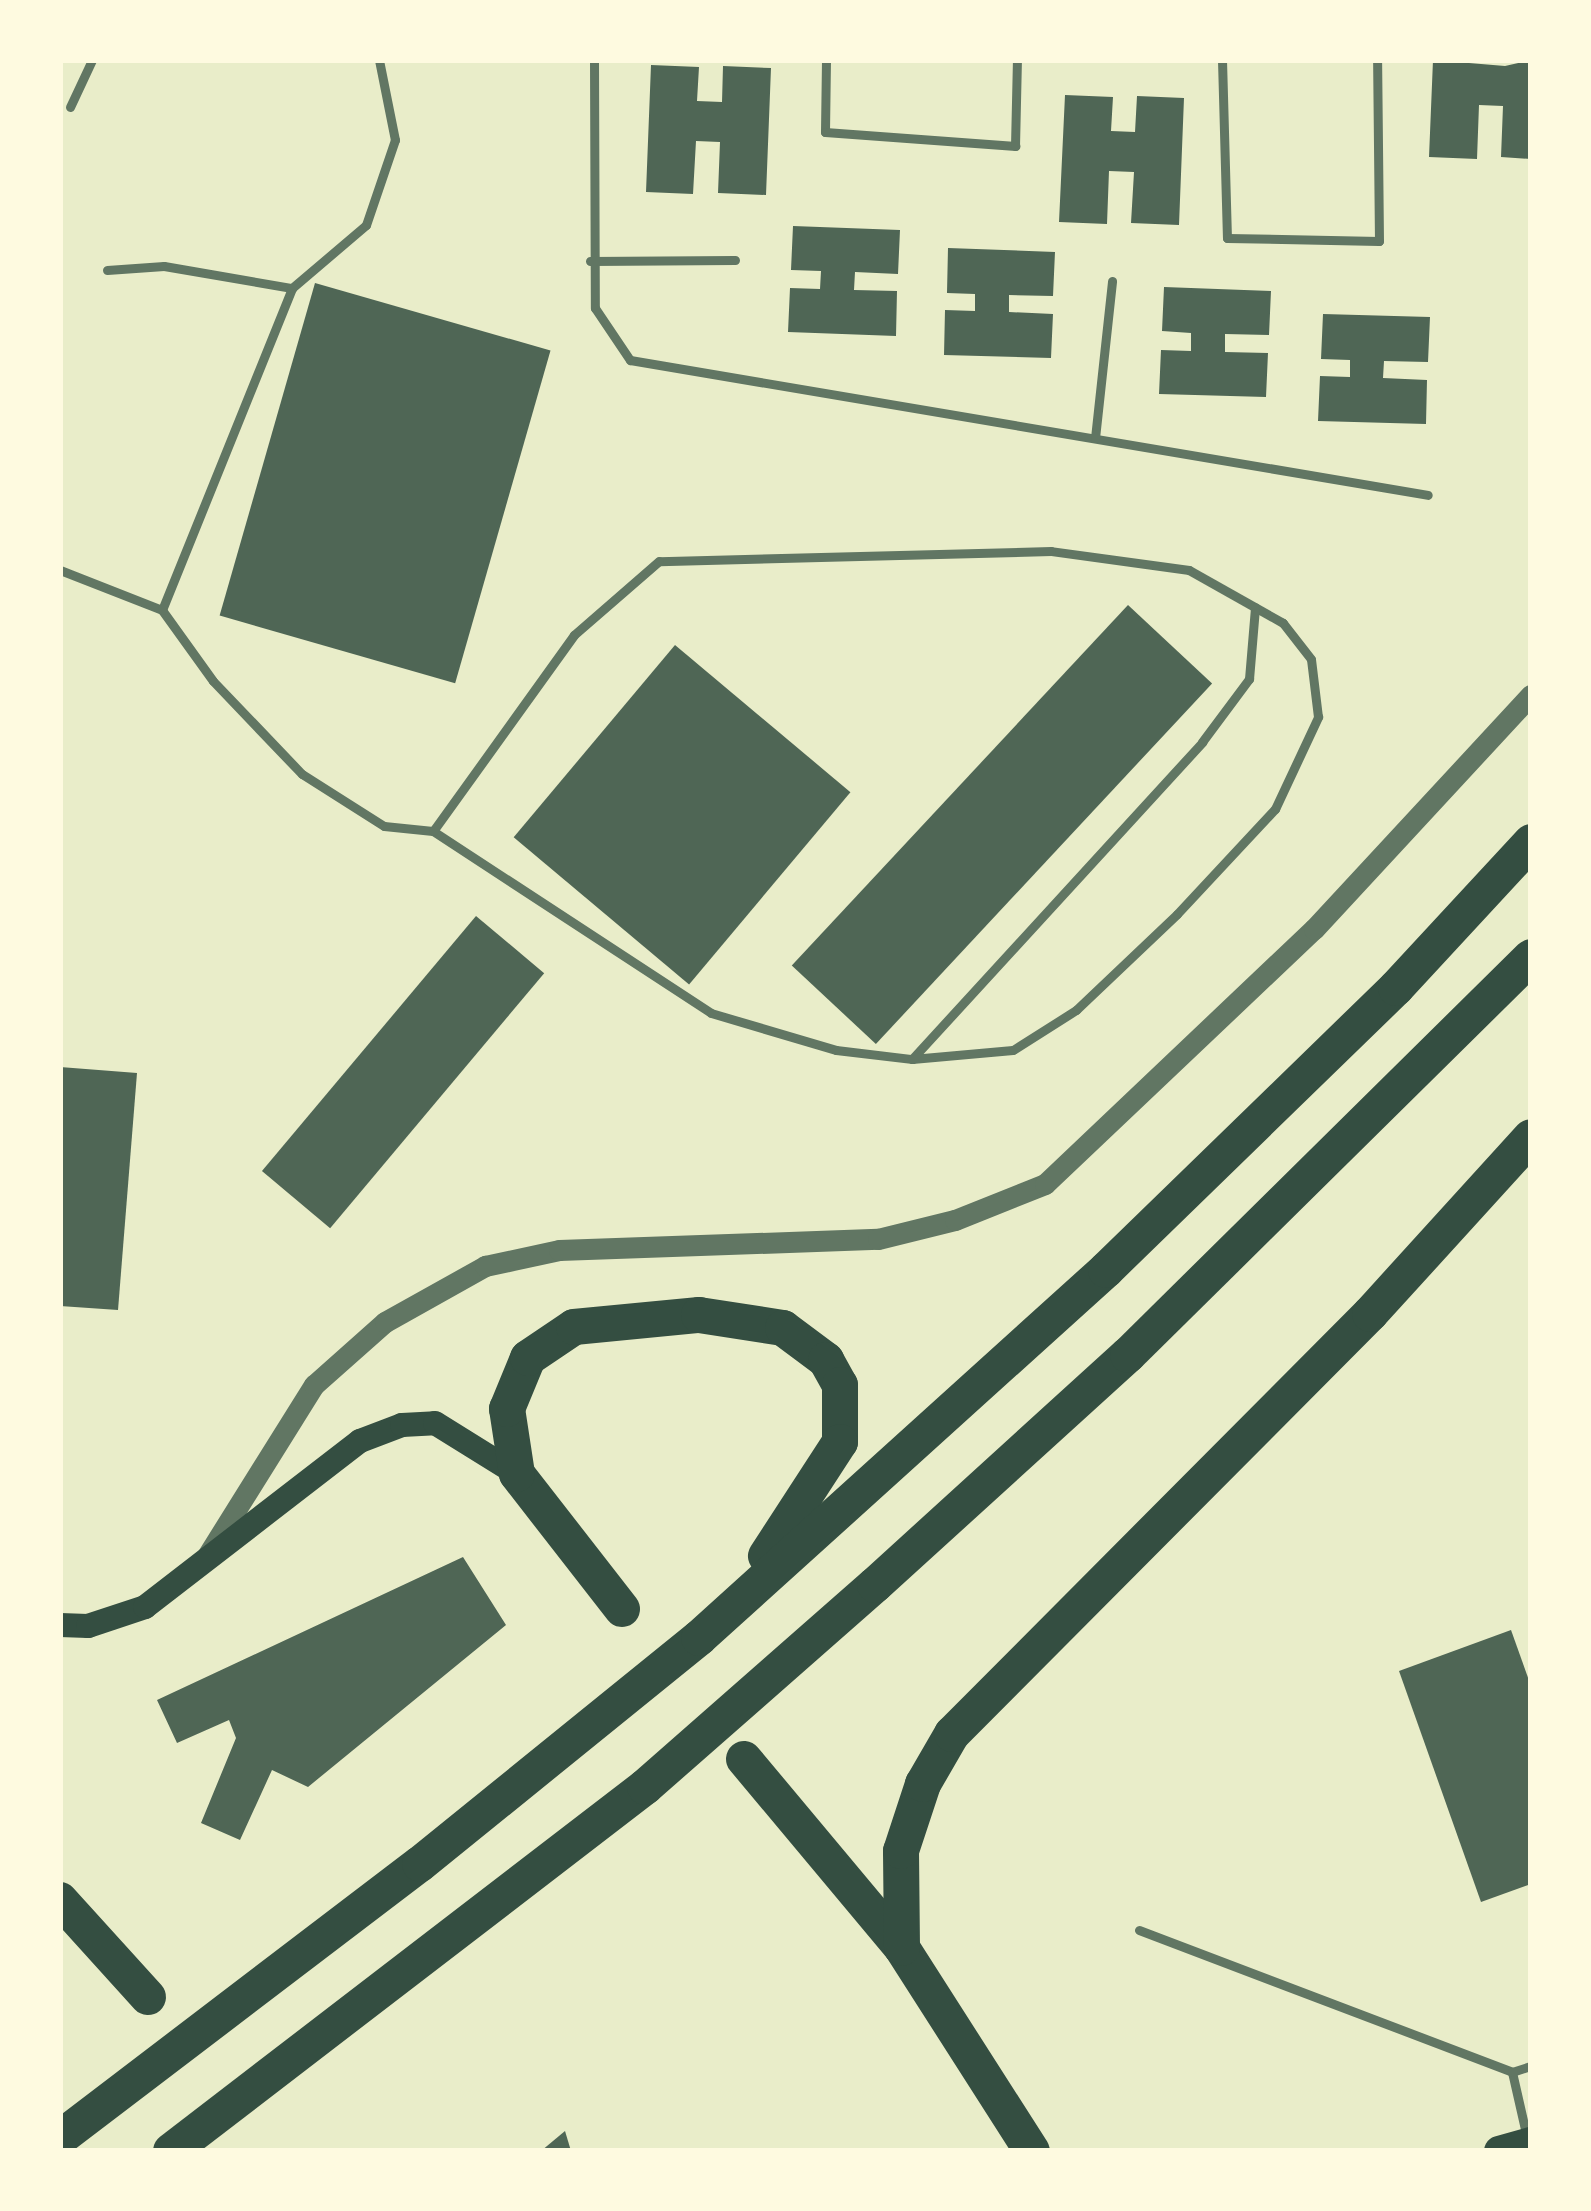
<!DOCTYPE html>
<style>
body{margin:0}
#map{position:relative;width:1591px;height:2211px;overflow:hidden;background:#e9edc9;font-family:"IBM Plex Sans",sans-serif}
div>[style]{position:absolute}
[style*='--x']{left:calc(var(--x)*1px);top:calc(var(--y)*1px);width:calc(var(--w)*1px);rotate:calc(var(--a)*1deg)}
.building>*{inset:0;background:#4f6655;transform-origin:0 0}
.service>*{height:9px;margin:-4.5px;padding:0 4.5px;transform-origin:4.5px;border-radius:4.5px;background:#617663}
.tertiary>*{height:21px;margin:-10.5px;padding:0 10.5px;transform-origin:10.5px;border-radius:10.5px;background:#617663}
.secondary>*{height:24px;margin:-12px;padding:0 12px;transform-origin:12px;border-radius:12px;background:#344e41}
.primary>*{height:30px;margin:-15px;padding:0 15px;transform-origin:15px;border-radius:15px;background:#344e41}
.motorway>*{height:36px;margin:-18px;padding:0 18px;transform-origin:18px;border-radius:18px;background:#344e41}
span{translate:-50% -50%;white-space:nowrap;text-align:center;line-height:1.15;-webkit-text-stroke:12px #fefae0;paint-order:stroke}
.frame{position:absolute;inset:0;border:63px solid #fefae0;pointer-events:none}
</style>
<div id="map">
<div class="building">
<div style="clip-path:polygon(1433px 60px,1505px 66px,1531px 60px,1531px 159px,1501px 157px,1503px 106px,1479px 105px,1477px 159px,1429px 157px)"></div>
<div style="clip-path:polygon(651px 65px,699px 67px,697px 101px,722px 102px,723px 66px,771px 68px,766px 195px,718px 193px,720px 142px,696px 141px,693px 194px,646px 192px)"></div>
<div style="clip-path:polygon(1065px 95px,1113px 97px,1111px 131px,1135px 132px,1137px 96px,1184px 98px,1179px 225px,1131px 223px,1134px 172px,1109px 171px,1107px 224px,1059px 222px)"></div>
<div style="clip-path:polygon(793px 226px,900px 230px,898px 274px,855px 272px,854px 290px,897px 291px,896px 336px,788px 332px,790px 288px,820px 289px,821px 271px,791px 270px)"></div>
<div style="clip-path:polygon(948px 248px,1055px 252px,1053px 296px,1009px 295px,1009px 312px,1053px 314px,1051px 358px,944px 355px,945px 310px,975px 311px,975px 294px,947px 293px)"></div>
<div style="left:315px;top:283px;width:245px;height:346px;rotate:16deg"></div>
<div style="clip-path:polygon(1164px 287px,1271px 291px,1269px 335px,1225px 334px,1225px 352px,1268px 353px,1266px 397px,1159px 394px,1161px 350px,1191px 351px,1191px 333px,1162px 331px)"></div>
<div style="clip-path:polygon(1323px 314px,1430px 317px,1428px 362px,1384px 361px,1383px 378px,1427px 380px,1426px 424px,1318px 421px,1320px 376px,1350px 377px,1350px 360px,1321px 359px)"></div>
<div style="left:1128px;top:605px;width:115px;height:493px;rotate:43deg"></div>
<div style="left:675px;top:645px;width:229px;height:251px;rotate:40deg"></div>
<div style="left:476px;top:916px;width:89px;height:333px;rotate:40deg"></div>
<div style="clip-path:polygon(60px 1067px,137px 1073px,118px 1310px,60px 1306px)"></div>
<div style="clip-path:polygon(463px 1557px,506px 1625px,308px 1787px,272px 1770px,240px 1840px,201px 1823px,236px 1738px,229px 1720px,177px 1743px,157px 1700px)"></div>
<div style="clip-path:polygon(1511px 1630px,1531px 1686px,1531px 1884px,1481px 1902px,1399px 1671px)"></div>
<div style="clip-path:polygon(565px 2131px,571px 2151px,541px 2151px)"></div>
</div>
<div class="service">
<div style="--x:594;--y:60;--w:248;--a:89.8"></div>
<div style="--x:595;--y:308;--w:63;--a:56.1"></div>
<div style="--x:630;--y:360;--w:809;--a:9.6"></div>
<div style="--x:826;--y:60;--w:72;--a:90.8"></div>
<div style="--x:825;--y:132;--w:191;--a:4.2"></div>
<div style="--x:1015;--y:146;--w:86;--a:-88.7"></div>
<div style="--x:1222;--y:60;--w:178;--a:88.4"></div>
<div style="--x:1227;--y:238;--w:152;--a:1.1"></div>
<div style="--x:1379;--y:241;--w:181;--a:-90.6"></div>
<div style="--x:70;--y:107;--w:52;--a:-64.9"></div>
<div style="--x:590;--y:261;--w:145;--a:-0.4"></div>
<div style="--x:107;--y:270;--w:57;--a:-4"></div>
<div style="--x:164;--y:266;--w:130;--a:9.8"></div>
<div style="--x:1095;--y:438;--w:158;--a:-83.8"></div>
<div style="--x:60;--y:570;--w:110;--a:21.4"></div>
<div style="--x:162;--y:610;--w:87;--a:54.3"></div>
<div style="--x:213;--y:681;--w:129;--a:46.3"></div>
<div style="--x:302;--y:774;--w:97;--a:32.4"></div>
<div style="--x:384;--y:826;--w:49;--a:5.8"></div>
<div style="--x:433;--y:831;--w:332;--a:33.2"></div>
<div style="--x:711;--y:1013;--w:130;--a:16.5"></div>
<div style="--x:836;--y:1050;--w:77;--a:6.8"></div>
<div style="--x:912;--y:1059;--w:101;--a:-5.1"></div>
<div style="--x:1013;--y:1050;--w:75;--a:-32.4"></div>
<div style="--x:1076;--y:1010;--w:139;--a:-43.5"></div>
<div style="--x:1177;--y:914;--w:144;--a:-47"></div>
<div style="--x:1275;--y:809;--w:102;--a:-64.9"></div>
<div style="--x:1318;--y:717;--w:58;--a:-96.9"></div>
<div style="--x:1311;--y:659;--w:46;--a:-127.9"></div>
<div style="--x:1283;--y:623;--w:108;--a:-150.6"></div>
<div style="--x:1189;--y:570;--w:139;--a:-172.2"></div>
<div style="--x:1051;--y:551;--w:392;--a:178.5"></div>
<div style="--x:659;--y:561;--w:113;--a:139"></div>
<div style="--x:574;--y:635;--w:241;--a:125.7"></div>
<div style="--x:162;--y:610;--w:347;--a:-68"></div>
<div style="--x:292;--y:288;--w:97;--a:-40.4"></div>
<div style="--x:366;--y:225;--w:90;--a:-71.2"></div>
<div style="--x:395;--y:140;--w:82;--a:-101.3"></div>
<div style="--x:912;--y:1059;--w:430;--a:-47.5"></div>
<div style="--x:1202;--y:742;--w:79;--a:-53.3"></div>
<div style="--x:1249;--y:679;--w:72;--a:-85.2"></div>
<div style="--x:1139;--y:1930;--w:399;--a:20.8"></div>
<div style="--x:1512;--y:2072;--w:68;--a:77.2"></div>
<div style="--x:1512;--y:2072;--w:20;--a:-18"></div>
</div>
<div class="tertiary">
<div style="--x:207;--y:1556;--w:202;--a:-58"></div>
<div style="--x:314;--y:1385;--w:95;--a:-41.6"></div>
<div style="--x:385;--y:1322;--w:115;--a:-29.2"></div>
<div style="--x:485;--y:1266;--w:76;--a:-12.2"></div>
<div style="--x:559;--y:1250;--w:319;--a:-2"></div>
<div style="--x:878;--y:1239;--w:79;--a:-13.9"></div>
<div style="--x:955;--y:1220;--w:97;--a:-21.8"></div>
<div style="--x:1045;--y:1184;--w:371;--a:-43.5"></div>
<div style="--x:1314;--y:929;--w:319;--a:-47.2"></div>
</div>
<div class="secondary">
<div style="--x:60;--y:1625;--w:28;--a:2"></div>
<div style="--x:88;--y:1626;--w:60;--a:-18.4"></div>
<div style="--x:145;--y:1607;--w:272;--a:-37.7"></div>
<div style="--x:360;--y:1441;--w:45;--a:-20.9"></div>
<div style="--x:402;--y:1425;--w:33;--a:-3"></div>
<div style="--x:435;--y:1423;--w:97;--a:31.9"></div>
</div>
<div class="primary">
<div style="--x:1499;--y:2151;--w:33;--a:-16"></div>
</div>
<div class="motorway">
<div style="--x:622;--y:1609;--w:171;--a:-127.9"></div>
<div style="--x:517;--y:1474;--w:66;--a:-98.7"></div>
<div style="--x:507;--y:1409;--w:55;--a:-67.6"></div>
<div style="--x:528;--y:1358;--w:55;--a:-34"></div>
<div style="--x:574;--y:1327;--w:126;--a:-5.5"></div>
<div style="--x:699;--y:1315;--w:85;--a:8.8"></div>
<div style="--x:783;--y:1328;--w:54;--a:36.7"></div>
<div style="--x:826;--y:1360;--w:29;--a:61"></div>
<div style="--x:840;--y:1385;--w:57;--a:90"></div>
<div style="--x:840;--y:1442;--w:136;--a:123"></div>
<div style="--x:744;--y:1759;--w:246;--a:50.1"></div>
<div style="--x:902;--y:1948;--w:241;--a:57.4"></div>
<div style="--x:60;--y:1900;--w:131;--a:47.8"></div>
<div style="--x:902;--y:1948;--w:97;--a:-90.6"></div>
<div style="--x:901;--y:1851;--w:71;--a:-71.8"></div>
<div style="--x:923;--y:1784;--w:58;--a:-59.9"></div>
<div style="--x:952;--y:1734;--w:593;--a:-45.14"></div>
<div style="--x:1370;--y:1314;--w:239;--a:-47.7"></div>
<div style="--x:60;--y:2138;--w:452;--a:-37.3"></div>
<div style="--x:420;--y:1864;--w:359;--a:-39"></div>
<div style="--x:699;--y:1638;--w:549;--a:-42.12"></div>
<div style="--x:1106;--y:1270;--w:405;--a:-44.2"></div>
<div style="--x:1396;--y:988;--w:199;--a:-47.2"></div>
<div style="--x:171;--y:2151;--w:598;--a:-37.52"></div>
<div style="--x:645;--y:1787;--w:306;--a:-41.3"></div>
<div style="--x:875;--y:1585;--w:342;--a:-42.3"></div>
<div style="--x:1128;--y:1355;--w:566;--a:-44.64"></div>
</div>
<div class="frame"></div>
</div>
